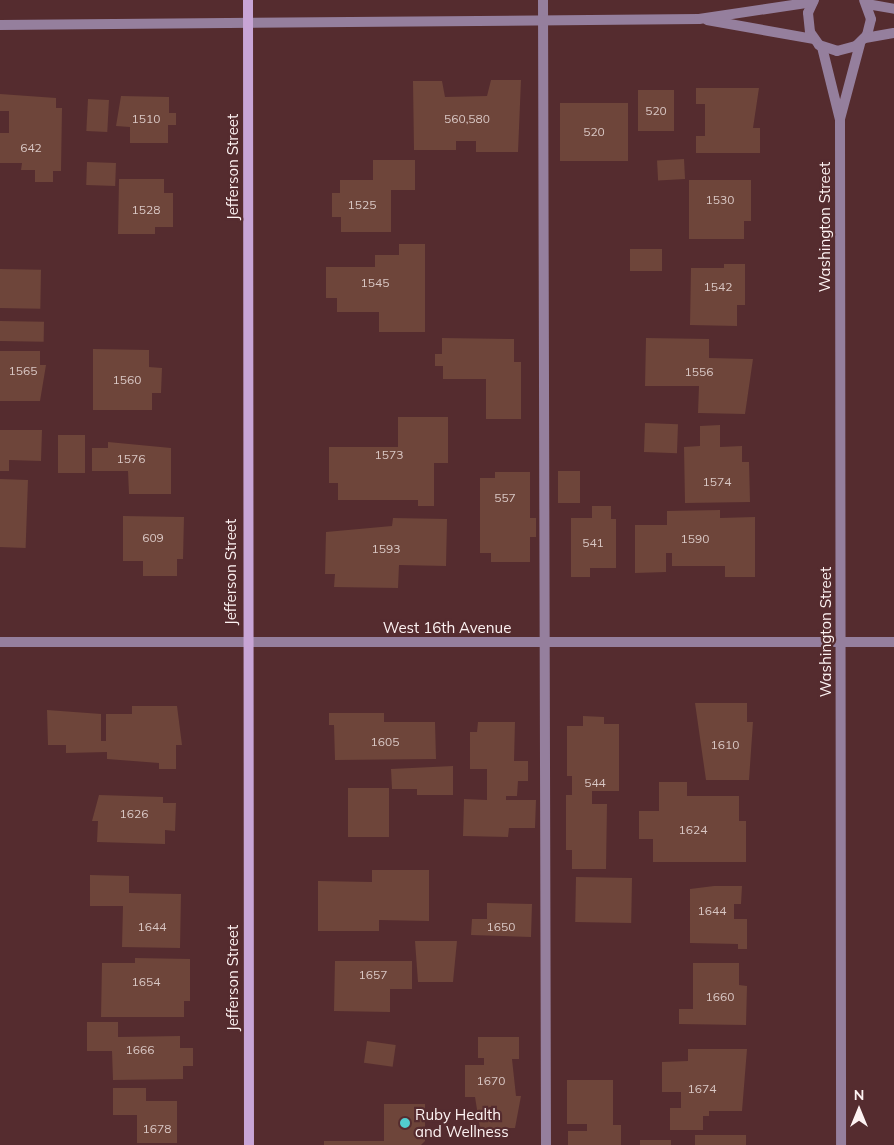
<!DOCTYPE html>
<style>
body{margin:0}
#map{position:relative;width:894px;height:1145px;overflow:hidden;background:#552c2f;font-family:Mulish,sans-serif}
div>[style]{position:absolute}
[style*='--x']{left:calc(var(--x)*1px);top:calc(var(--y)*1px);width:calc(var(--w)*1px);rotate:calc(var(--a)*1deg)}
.building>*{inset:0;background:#6e453a;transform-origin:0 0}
.lane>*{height:10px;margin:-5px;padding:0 5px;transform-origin:5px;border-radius:5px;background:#957f9d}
.street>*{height:10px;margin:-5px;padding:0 5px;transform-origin:5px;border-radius:5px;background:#957f9d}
.secondary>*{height:10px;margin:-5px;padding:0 5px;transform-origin:5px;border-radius:5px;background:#c8a5d6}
.dots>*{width:14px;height:14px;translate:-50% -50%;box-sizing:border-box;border:2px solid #552c2f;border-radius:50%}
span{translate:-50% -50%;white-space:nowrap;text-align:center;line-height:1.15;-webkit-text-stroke:4.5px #552c2f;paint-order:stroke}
.number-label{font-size:12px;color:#d9c7c4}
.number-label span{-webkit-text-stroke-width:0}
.street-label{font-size:15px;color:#fdf2f2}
.poi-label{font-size:15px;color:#fdf2f2}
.left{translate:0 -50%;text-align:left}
.north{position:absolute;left:834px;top:1085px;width:50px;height:50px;-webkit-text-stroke:4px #552c2f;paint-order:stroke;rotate:0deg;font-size:14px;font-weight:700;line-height:20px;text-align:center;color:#fdf2f2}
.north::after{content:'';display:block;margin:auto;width:18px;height:22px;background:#fdf2f2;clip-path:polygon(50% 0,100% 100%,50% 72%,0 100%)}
</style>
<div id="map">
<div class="building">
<div style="clip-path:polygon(491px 80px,521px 80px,518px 152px,476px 152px,476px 141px,456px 141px,456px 150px,414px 150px,413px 81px,442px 81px,445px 97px,487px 96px)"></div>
<div style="clip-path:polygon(696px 88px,759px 88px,753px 128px,760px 128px,760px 153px,696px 153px,696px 136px,705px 136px,705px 104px,696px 104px)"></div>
<div style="left:638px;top:90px;width:36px;height:41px"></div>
<div style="clip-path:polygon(0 94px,56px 98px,56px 108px,62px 108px,61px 171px,53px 171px,53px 182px,35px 182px,35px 170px,21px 170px,22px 163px,0 163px,0 133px,9px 133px,9px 111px,0 111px)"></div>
<div style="clip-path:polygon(121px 96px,169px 97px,169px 113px,176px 113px,176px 125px,168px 125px,168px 143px,130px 143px,130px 127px,116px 126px)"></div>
<div style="left:88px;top:99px;width:21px;height:32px;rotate:3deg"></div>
<div style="left:560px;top:103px;width:68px;height:58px"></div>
<div style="left:684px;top:159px;width:20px;height:27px;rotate:87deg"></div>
<div style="clip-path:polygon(373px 160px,415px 160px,415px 190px,391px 190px,391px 232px,341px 232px,341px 217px,332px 217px,332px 193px,340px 193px,340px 180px,373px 180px)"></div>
<div style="left:87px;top:162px;width:29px;height:23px;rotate:2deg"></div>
<div style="clip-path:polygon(119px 179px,164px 179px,164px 193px,173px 193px,173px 227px,155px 227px,155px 234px,118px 234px)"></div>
<div style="clip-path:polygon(689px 180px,751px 180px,751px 221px,744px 221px,744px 239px,689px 239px)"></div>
<div style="clip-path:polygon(399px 244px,425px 244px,425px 332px,379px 332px,379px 312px,337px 312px,337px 298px,326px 298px,326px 267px,375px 267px,375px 255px,399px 255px)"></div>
<div style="left:630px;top:249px;width:32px;height:22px"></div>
<div style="clip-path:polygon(724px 264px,745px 264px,745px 305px,737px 305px,737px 326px,690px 325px,691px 268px,724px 268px)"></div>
<div style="left:0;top:269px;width:41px;height:39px;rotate:1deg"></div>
<div style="left:0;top:321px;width:44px;height:20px;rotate:1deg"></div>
<div style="clip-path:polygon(442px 338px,514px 339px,514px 362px,521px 362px,521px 419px,486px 419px,486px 379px,443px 379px,443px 366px,435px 366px,435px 354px,442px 354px)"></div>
<div style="clip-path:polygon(646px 338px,709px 339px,709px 358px,753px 359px,745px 414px,698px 413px,699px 386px,645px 386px)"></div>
<div style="clip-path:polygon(93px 349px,149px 350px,149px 367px,162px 368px,161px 393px,152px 393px,152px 410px,93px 410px)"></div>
<div style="clip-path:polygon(0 351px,40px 351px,40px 365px,46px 365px,40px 401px,0 401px)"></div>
<div style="clip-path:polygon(398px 417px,448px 417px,448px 463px,434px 463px,434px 506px,418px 506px,418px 500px,338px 500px,338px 483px,329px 483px,329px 447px,398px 447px)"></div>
<div style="left:645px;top:423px;width:33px;height:29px;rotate:2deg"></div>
<div style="clip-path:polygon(720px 425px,720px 447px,742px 446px,742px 462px,749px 462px,750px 502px,685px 503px,684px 447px,700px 446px,700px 426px)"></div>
<div style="clip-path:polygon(0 430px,42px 430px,41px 461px,9px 460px,9px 471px,0 471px)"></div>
<div style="left:58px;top:435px;width:27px;height:38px"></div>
<div style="clip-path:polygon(108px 442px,171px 448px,171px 494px,129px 494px,128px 471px,92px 471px,92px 448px,108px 448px)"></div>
<div style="left:558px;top:471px;width:22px;height:32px"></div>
<div style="clip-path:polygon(495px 472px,530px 472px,530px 518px,536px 518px,536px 537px,530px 537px,530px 562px,491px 562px,491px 553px,480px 553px,480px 478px,495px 478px)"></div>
<div style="left:0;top:479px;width:28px;height:68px;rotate:2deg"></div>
<div style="clip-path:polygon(592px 506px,611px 506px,611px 519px,616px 519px,616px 568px,590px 568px,590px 577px,571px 577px,571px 518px,592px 518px)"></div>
<div style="clip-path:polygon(720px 510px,720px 518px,755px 517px,755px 577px,725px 577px,725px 566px,672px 566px,672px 553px,666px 553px,666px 572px,635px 573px,635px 525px,667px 525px,667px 511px)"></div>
<div style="clip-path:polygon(123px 516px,184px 517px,183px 559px,177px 559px,177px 576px,143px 576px,143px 561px,123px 561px)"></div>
<div style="clip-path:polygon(393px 518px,447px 519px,446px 566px,399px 565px,398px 588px,334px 587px,335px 574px,325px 574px,326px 532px,392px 526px)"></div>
<div style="clip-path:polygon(695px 703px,747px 703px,747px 722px,753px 722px,749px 780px,706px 780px)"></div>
<div style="clip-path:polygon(132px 706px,177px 706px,182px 745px,176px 745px,176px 769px,159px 769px,159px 763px,107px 759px,107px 752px,66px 753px,66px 745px,48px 745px,47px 710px,101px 714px,101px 741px,106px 741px,106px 714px,132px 714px)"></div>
<div style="clip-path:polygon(329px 713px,384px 713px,384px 722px,435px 722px,436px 759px,335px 760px,334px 725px,329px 725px)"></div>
<div style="clip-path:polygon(583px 716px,604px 717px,604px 724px,619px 724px,619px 791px,592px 791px,592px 804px,607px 804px,606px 869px,572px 869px,572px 850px,566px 850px,566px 795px,572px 795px,572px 776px,567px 776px,567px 726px,583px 726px)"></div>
<div style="clip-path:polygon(478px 722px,515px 722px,514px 761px,528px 761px,528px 781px,518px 781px,517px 796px,506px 796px,506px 800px,536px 800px,535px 828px,509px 828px,508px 837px,463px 836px,464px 799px,487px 800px,487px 769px,470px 769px,470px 732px,477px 732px)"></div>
<div style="clip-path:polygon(453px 766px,453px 795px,417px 795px,417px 789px,392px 789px,391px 769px)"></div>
<div style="clip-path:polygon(659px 782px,687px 782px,687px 796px,739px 796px,739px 821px,746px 821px,746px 862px,653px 862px,653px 839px,639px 839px,639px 811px,659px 811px)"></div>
<div style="left:348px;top:788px;width:41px;height:49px"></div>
<div style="clip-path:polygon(99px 795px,163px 797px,163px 803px,176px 803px,175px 831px,165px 830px,165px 844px,97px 842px,98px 821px,92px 821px)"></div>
<div style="clip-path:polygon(372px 870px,429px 870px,429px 921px,379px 920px,379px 931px,318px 931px,318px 881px,372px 882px)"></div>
<div style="clip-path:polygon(90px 875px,129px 876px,129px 893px,181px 894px,180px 948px,122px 947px,123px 906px,90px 906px)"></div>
<div style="left:576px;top:877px;width:56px;height:45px;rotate:1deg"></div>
<div style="clip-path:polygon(714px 886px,742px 886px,741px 904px,734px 904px,734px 919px,747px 919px,747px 949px,738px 949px,738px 944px,690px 943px,690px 889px)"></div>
<div style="clip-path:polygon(487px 903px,532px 904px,531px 937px,471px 935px,472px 919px,487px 919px)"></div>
<div style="clip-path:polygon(415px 941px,457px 941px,453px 982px,418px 982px)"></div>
<div style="clip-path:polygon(135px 958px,190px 959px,190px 1001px,184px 1001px,184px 1017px,101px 1017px,102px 963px,135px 963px)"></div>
<div style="clip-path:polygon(335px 961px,412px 961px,412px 989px,390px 989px,390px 1012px,334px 1011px)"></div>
<div style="clip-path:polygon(693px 963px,739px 963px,739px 985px,747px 986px,746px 1025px,679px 1024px,679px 1009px,693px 1009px)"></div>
<div style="clip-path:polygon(87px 1022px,118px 1022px,118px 1037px,180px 1036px,180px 1048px,193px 1048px,193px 1066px,183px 1066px,183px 1079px,113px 1080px,112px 1051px,87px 1051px)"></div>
<div style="clip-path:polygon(478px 1037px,519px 1037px,519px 1059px,512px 1059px,516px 1096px,521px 1096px,515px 1128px,480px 1128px,475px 1097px,465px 1097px,465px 1065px,484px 1065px,484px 1058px,478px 1058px)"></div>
<div style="left:367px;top:1041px;width:29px;height:22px;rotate:8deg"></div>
<div style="clip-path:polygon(688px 1049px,747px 1049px,742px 1111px,709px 1111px,709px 1116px,703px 1116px,703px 1130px,670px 1130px,670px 1108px,681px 1108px,681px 1092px,662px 1092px,662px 1062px,688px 1061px)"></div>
<div style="clip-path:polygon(567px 1080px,613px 1080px,613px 1125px,621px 1125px,621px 1145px,568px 1145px,568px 1131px,587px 1131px,587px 1124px,567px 1124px)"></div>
<div style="clip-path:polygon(113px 1088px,146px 1088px,146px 1101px,177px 1101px,177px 1143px,137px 1143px,137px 1115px,113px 1115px)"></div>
<div style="clip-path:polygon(384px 1104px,425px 1104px,425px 1141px,421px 1145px,324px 1145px,324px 1141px,384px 1141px)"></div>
<div style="left:695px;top:1135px;width:51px;height:10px"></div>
<div style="left:640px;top:1140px;width:31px;height:5px"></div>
</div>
<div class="lane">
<div style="--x:543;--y:0;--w:1145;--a:89.85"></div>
</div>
<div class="street">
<div style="--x:814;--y:0;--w:14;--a:115"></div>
<div style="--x:808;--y:13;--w:19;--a:84"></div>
<div style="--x:810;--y:32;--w:16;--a:55"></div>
<div style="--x:819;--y:45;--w:19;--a:18"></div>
<div style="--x:837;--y:51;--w:20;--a:-15"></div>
<div style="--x:856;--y:46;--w:16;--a:-45"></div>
<div style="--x:867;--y:35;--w:16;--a:-76"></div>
<div style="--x:871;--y:19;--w:20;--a:-110"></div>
<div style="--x:867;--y:4;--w:27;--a:10"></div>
<div style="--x:707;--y:20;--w:109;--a:10.1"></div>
<div style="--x:0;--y:25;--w:699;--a:-0.49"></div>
<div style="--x:699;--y:19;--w:115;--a:-8.5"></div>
<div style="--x:865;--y:38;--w:29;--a:-10"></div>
<div style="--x:822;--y:47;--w:75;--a:76.1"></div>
<div style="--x:840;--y:120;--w:1025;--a:89.94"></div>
<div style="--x:840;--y:119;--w:78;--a:-75.1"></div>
<div style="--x:0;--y:642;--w:894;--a:0"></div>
</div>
<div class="secondary">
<div style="--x:248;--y:0;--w:1145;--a:89.95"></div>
</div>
<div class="dots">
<div style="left:405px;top:1123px;background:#52cdce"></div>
</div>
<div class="number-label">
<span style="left:656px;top:111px">520</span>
<span style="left:146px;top:119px">1510</span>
<span style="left:467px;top:119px">560,580</span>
<span style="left:594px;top:132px">520</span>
<span style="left:31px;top:148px">642</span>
<span style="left:720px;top:200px">1530</span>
<span style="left:362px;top:205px">1525</span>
<span style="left:146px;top:210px">1528</span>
<span style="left:375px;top:283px">1545</span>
<span style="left:718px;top:287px">1542</span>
<span style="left:23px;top:371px">1565</span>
<span style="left:699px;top:372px">1556</span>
<span style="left:127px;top:380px">1560</span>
<span style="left:389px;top:455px">1573</span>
<span style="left:131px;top:459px">1576</span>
<span style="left:717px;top:482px">1574</span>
<span style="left:505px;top:498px">557</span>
<span style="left:153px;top:538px">609</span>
<span style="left:695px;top:539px">1590</span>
<span style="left:593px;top:543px">541</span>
<span style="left:386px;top:549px">1593</span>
<span style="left:385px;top:742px">1605</span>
<span style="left:725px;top:745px">1610</span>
<span style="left:595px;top:783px">544</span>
<span style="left:134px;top:814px">1626</span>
<span style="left:693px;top:830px">1624</span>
<span style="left:712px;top:911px">1644</span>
<span style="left:152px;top:927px">1644</span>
<span style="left:501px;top:927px">1650</span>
<span style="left:373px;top:975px">1657</span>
<span style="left:146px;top:982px">1654</span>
<span style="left:720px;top:997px">1660</span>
<span style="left:140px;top:1050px">1666</span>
<span style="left:491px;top:1081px">1670</span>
<span style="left:702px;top:1089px">1674</span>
<span style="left:157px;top:1129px">1678</span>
</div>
<div class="street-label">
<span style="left:233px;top:167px;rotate:-90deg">Jefferson Street</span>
<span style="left:825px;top:227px;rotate:-90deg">Washington Street</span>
<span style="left:231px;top:572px;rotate:-90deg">Jefferson Street</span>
<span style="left:447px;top:628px">West 16th Avenue</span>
<span style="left:826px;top:632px;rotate:-90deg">Washington Street</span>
<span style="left:233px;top:978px;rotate:-90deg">Jefferson Street</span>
</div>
<div class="poi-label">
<span class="left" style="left:415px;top:1123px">Ruby Health<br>and Wellness</span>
</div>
<div class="north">N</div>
</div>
